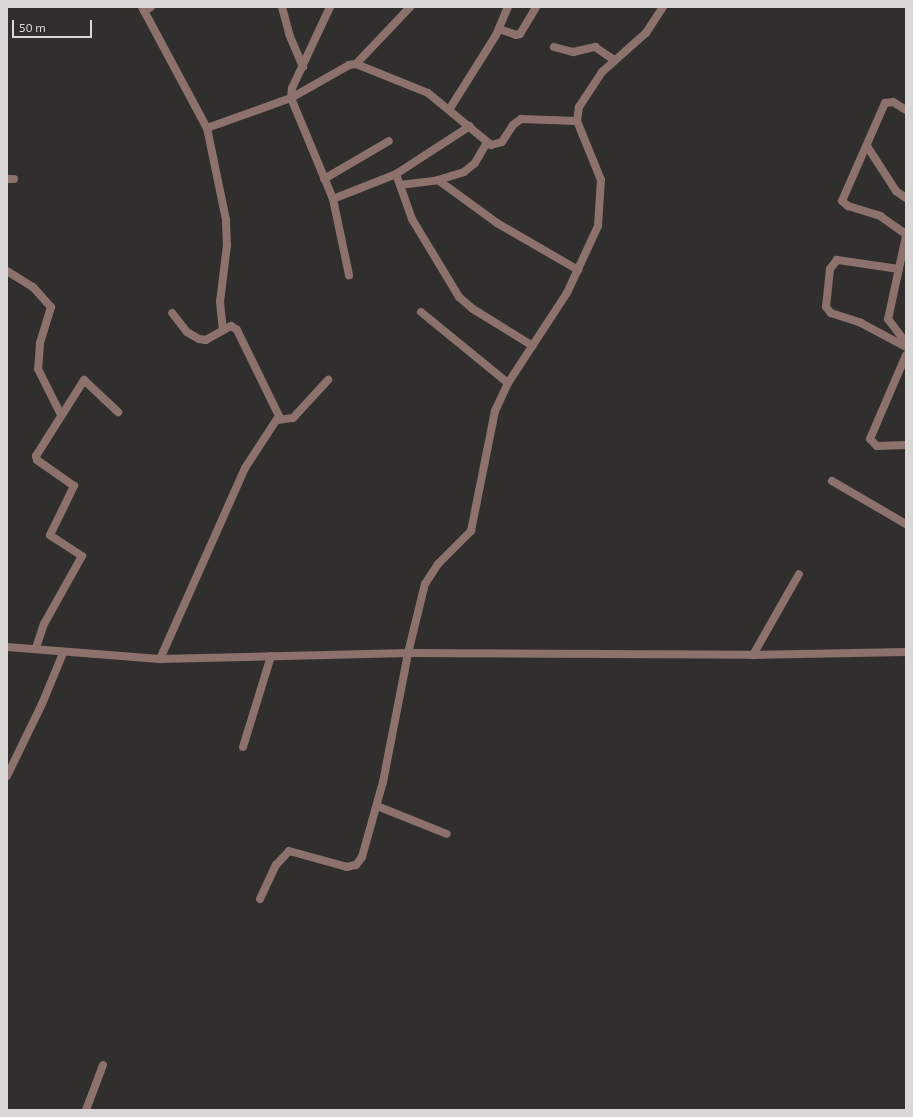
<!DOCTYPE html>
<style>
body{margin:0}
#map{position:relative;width:913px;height:1117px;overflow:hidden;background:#312f2d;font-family:"Exo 2",sans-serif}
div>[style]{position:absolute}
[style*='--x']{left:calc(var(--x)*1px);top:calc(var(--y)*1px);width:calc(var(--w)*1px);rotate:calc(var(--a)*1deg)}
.minor>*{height:8px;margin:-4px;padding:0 4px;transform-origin:4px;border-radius:4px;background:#8d716c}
.tertiary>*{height:8px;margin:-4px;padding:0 4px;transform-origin:4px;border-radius:4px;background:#8d716c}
span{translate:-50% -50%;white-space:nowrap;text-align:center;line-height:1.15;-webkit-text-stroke:3px #312f2d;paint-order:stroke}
.frame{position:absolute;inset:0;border:8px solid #d9d8d7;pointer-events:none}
.scale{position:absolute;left:12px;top:20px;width:80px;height:18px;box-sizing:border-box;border:2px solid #d9d8d7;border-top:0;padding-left:5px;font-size:12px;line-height:14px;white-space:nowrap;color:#d9d8d7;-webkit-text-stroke:3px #312f2d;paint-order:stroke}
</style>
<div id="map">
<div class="minor">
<div style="--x:142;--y:7;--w:137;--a:61.8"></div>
<div style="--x:207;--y:128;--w:94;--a:78.3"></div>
<div style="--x:226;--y:220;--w:25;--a:88"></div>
<div style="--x:227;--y:245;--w:57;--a:97"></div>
<div style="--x:220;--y:302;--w:28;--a:84"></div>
<div style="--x:282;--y:7;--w:28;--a:75"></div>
<div style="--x:289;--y:34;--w:36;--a:67"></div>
<div style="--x:330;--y:7;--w:89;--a:115.1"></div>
<div style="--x:292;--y:88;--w:10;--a:96"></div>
<div style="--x:291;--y:98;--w:109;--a:67.4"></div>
<div style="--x:333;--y:199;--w:78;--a:78.1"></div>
<div style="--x:144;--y:11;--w:8;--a:-30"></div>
<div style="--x:499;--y:29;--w:18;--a:19"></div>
<div style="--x:516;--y:35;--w:4;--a:-14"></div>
<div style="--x:520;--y:34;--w:31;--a:-59"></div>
<div style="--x:554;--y:47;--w:20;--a:15"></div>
<div style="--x:573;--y:52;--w:23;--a:-13"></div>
<div style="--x:595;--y:47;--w:23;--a:34"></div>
<div style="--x:356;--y:64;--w:79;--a:-46.5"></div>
<div style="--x:449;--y:110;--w:89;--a:-57.9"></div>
<div style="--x:496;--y:35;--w:30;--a:-67"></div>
<div style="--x:906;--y:110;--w:15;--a:-148"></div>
<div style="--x:893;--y:102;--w:8;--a:173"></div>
<div style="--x:885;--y:103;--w:107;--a:113.7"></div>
<div style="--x:842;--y:201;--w:8;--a:40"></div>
<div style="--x:848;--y:206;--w:34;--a:17"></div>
<div style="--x:880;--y:216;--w:32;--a:35"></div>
<div style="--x:207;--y:128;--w:89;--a:-19.7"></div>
<div style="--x:291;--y:98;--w:67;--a:-29.6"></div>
<div style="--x:349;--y:65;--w:7;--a:-8"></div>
<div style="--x:356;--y:64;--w:78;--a:21.9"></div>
<div style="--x:428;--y:93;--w:82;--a:39.5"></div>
<div style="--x:491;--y:145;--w:11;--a:-15"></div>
<div style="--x:502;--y:142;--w:20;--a:-57"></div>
<div style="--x:513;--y:125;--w:10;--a:-37"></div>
<div style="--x:521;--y:119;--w:56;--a:2"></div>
<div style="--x:867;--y:146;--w:54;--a:57.2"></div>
<div style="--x:896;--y:191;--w:12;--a:35"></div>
<div style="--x:396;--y:174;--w:48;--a:70.4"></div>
<div style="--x:412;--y:219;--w:91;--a:58.9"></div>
<div style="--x:459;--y:297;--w:18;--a:41"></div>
<div style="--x:473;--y:309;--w:70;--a:31.7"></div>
<div style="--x:7;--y:179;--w:7;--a:0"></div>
<div style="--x:324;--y:179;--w:75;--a:-30.3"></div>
<div style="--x:438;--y:180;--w:73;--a:36.1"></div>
<div style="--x:497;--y:223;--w:94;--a:30.1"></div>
<div style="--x:400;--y:185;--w:38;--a:-7"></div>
<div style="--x:438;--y:180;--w:27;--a:-17"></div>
<div style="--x:464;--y:172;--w:14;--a:-39"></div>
<div style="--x:475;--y:163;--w:24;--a:-60"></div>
<div style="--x:333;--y:199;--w:68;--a:-21.6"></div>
<div style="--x:396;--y:174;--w:88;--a:-33"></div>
<div style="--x:906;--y:236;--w:85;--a:102.2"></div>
<div style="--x:888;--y:319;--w:30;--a:53"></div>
<div style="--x:899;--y:269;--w:63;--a:-171.7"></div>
<div style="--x:837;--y:260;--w:11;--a:128"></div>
<div style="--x:830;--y:269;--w:38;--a:96"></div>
<div style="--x:826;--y:307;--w:8;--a:50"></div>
<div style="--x:831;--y:313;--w:32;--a:18"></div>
<div style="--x:861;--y:323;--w:51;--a:28.1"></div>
<div style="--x:7;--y:271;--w:31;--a:32"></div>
<div style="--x:33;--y:287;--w:27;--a:48"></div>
<div style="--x:51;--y:307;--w:38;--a:107"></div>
<div style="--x:40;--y:343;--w:26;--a:94"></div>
<div style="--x:38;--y:369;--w:49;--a:63.4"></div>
<div style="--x:421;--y:312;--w:112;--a:39.2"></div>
<div style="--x:906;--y:355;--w:91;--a:113.2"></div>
<div style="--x:870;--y:439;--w:10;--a:45"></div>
<div style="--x:877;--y:446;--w:29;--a:-2"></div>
<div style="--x:278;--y:420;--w:15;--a:-8"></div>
<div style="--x:293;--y:418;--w:52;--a:-47.4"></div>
<div style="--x:832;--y:481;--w:86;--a:30.2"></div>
<div style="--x:36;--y:648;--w:25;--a:-72"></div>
<div style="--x:44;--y:624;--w:78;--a:-60.8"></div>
<div style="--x:82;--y:556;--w:38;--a:-147"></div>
<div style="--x:50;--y:535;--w:55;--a:-63.9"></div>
<div style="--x:74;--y:486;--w:45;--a:-144.9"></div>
<div style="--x:37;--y:460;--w:4;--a:-104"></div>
<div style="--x:36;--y:456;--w:90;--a:-57.7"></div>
<div style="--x:84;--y:380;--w:47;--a:43.3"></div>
<div style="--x:753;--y:655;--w:93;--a:-60.4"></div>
<div style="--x:160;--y:659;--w:209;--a:-66"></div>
<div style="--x:245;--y:468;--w:62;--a:-56.8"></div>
<div style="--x:279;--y:416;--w:96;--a:-116"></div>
<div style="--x:237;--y:330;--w:7;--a:-146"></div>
<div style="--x:231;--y:326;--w:29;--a:151"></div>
<div style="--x:206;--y:340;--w:7;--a:-172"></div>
<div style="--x:199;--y:339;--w:14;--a:-150"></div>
<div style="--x:187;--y:332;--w:24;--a:-128"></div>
<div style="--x:243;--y:747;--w:95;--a:-72.9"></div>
<div style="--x:7;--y:776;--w:80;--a:-64.1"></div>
<div style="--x:42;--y:704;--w:55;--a:-67.6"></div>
<div style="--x:377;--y:806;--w:75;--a:21.8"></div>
<div style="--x:260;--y:899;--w:38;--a:-65"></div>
<div style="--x:276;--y:865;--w:19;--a:-47"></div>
<div style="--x:289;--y:851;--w:60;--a:15.4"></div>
<div style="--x:347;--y:867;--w:9;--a:-13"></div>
<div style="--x:356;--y:865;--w:10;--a:-53"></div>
<div style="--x:362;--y:857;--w:78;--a:-74.4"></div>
<div style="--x:383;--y:782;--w:131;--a:-79"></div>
<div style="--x:408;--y:653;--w:71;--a:-76.2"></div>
<div style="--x:425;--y:584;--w:24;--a:-57"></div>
<div style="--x:438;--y:564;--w:47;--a:-45"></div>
<div style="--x:471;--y:531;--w:122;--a:-78.7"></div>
<div style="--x:495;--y:411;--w:31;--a:-65"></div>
<div style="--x:508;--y:383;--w:108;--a:-56.8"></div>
<div style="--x:567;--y:293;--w:74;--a:-65.2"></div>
<div style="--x:598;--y:226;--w:46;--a:-86.3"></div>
<div style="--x:601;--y:180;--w:64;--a:-112.1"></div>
<div style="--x:577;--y:121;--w:14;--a:-82"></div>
<div style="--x:579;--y:107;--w:42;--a:-56.7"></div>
<div style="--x:602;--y:72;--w:59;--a:-41.6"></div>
<div style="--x:646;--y:33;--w:31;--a:-57"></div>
<div style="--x:86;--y:1110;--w:48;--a:-69.3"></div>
</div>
<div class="tertiary">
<div style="--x:7;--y:647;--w:153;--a:4.5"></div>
<div style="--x:160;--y:659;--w:248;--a:-1.4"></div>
<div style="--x:408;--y:653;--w:345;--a:0.3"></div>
<div style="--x:753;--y:655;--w:153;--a:-1.1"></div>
</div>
<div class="frame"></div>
<div class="scale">50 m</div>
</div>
